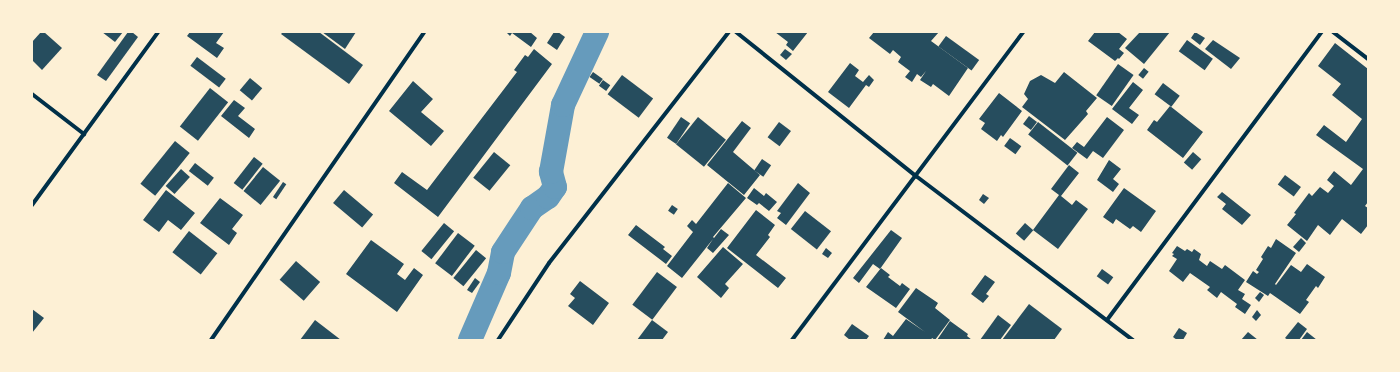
<!DOCTYPE html>
<style>
body{margin:0}
#map{position:relative;width:1400px;height:372px;overflow:hidden;background:#fdf0d5;font-family:Bitter,serif}
div>[style]{position:absolute}
[style*='--x']{left:calc(var(--x)*1px);top:calc(var(--y)*1px);width:calc(var(--w)*1px);rotate:calc(var(--a)*1deg)}
.canal>*{height:24px;margin:-12px;padding:0 12px;transform-origin:12px;border-radius:12px;background:#669bbc}
.building>*{inset:0;background:#264d5e;transform-origin:0 0}
.minor>*{height:4px;margin:-2px;padding:0 2px;transform-origin:2px;border-radius:2px;background:#003049}
span{translate:-50% -50%;white-space:nowrap;text-align:center;line-height:1.15;-webkit-text-stroke:4px #fdf0d5;paint-order:stroke}
.frame{position:absolute;inset:0;border:33px solid #fdf0d5;pointer-events:none}
</style>
<div id="map">
<div class="canal">
<div style="--x:470;--y:340;--w:73;--a:-66.6"></div>
<div style="--x:499;--y:273;--w:21;--a:-79"></div>
<div style="--x:503;--y:252;--w:53;--a:-56.6"></div>
<div style="--x:532;--y:208;--w:19;--a:-35"></div>
<div style="--x:548;--y:197;--w:12;--a:-55"></div>
<div style="--x:555;--y:187;--w:16;--a:-105"></div>
<div style="--x:551;--y:172;--w:68;--a:-79.8"></div>
<div style="--x:563;--y:105;--w:81;--a:-65"></div>
</div>
<div class="building">
<div style="clip-path:polygon(41px 32px,44px 32px,62px 48px,42px 70px,32px 60px,32px 42px)"></div>
<div style="clip-path:polygon(102px 32px,123px 32px,115px 42px)"></div>
<div style="clip-path:polygon(128px 32px,132px 32px,138px 37px,106px 81px,97px 75px)"></div>
<div style="clip-path:polygon(190px 32px,224px 32px,216px 43px,224px 48px,217px 58px,187px 36px)"></div>
<div style="clip-path:polygon(283px 32px,319px 32px,363px 65px,349px 84px,281px 34px)"></div>
<div style="clip-path:polygon(322px 32px,356px 32px,345px 49px)"></div>
<div style="clip-path:polygon(506px 32px,530px 32px,537px 38px,531px 47px,512px 33px,510px 36px)"></div>
<div style="clip-path:polygon(554px 32px,558px 32px,565px 37px,557px 50px,547px 43px)"></div>
<div style="clip-path:polygon(775px 32px,808px 32px,793px 51px,786px 45px,788px 42px)"></div>
<div style="clip-path:polygon(874px 32px,939px 32px,931px 41px,968px 68px,949px 96px,933px 84px,931px 87px,920px 80px,926px 71px,921px 77px,917px 74px,912px 82px,905px 77px,910px 71px,898px 62px,901px 57px,893px 50px,890px 54px,869px 38px)"></div>
<div style="clip-path:polygon(1095px 32px,1118px 32px,1127px 39px,1119px 49px,1124px 53px,1119px 59px,1118px 58px,1115px 61px,1088px 41px)"></div>
<div style="clip-path:polygon(1140px 32px,1170px 32px,1144px 64px,1125px 48px)"></div>
<div style="clip-path:polygon(1195px 32px,1205px 38px,1200px 45px,1191px 38px)"></div>
<div style="left:946px;top:36px;width:41px;height:13px;rotate:36deg"></div>
<div style="left:1187px;top:40px;width:32px;height:14px;rotate:36deg"></div>
<div style="clip-path:polygon(1213px 40px,1240px 58px,1231px 69px,1205px 49px)"></div>
<div style="clip-path:polygon(1335px 43px,1368px 69px,1368px 202px,1365px 206px,1368px 208px,1368px 225px,1361px 234px,1342px 219px,1330px 235px,1318px 225px,1307px 241px,1287px 225px,1296px 214px,1294px 213px,1309px 193px,1312px 196px,1320px 187px,1328px 193px,1334px 186px,1327px 180px,1334px 171px,1351px 185px,1363px 169px,1316px 135px,1324px 125px,1346px 142px,1362px 119px,1332px 95px,1341px 84px,1318px 66px)"></div>
<div style="clip-path:polygon(534px 49px,552px 64px,438px 217px,394px 183px,402px 172px,427px 190px,517px 72px,514px 70px,525px 55px,528px 57px)"></div>
<div style="clip-path:polygon(785px 49px,792px 54px,786px 60px,780px 55px)"></div>
<div style="left:197px;top:57px;width:36px;height:11px;rotate:37deg"></div>
<div style="clip-path:polygon(850px 63px,859px 70px,855px 76px,863px 82px,869px 75px,874px 80px,869px 87px,866px 85px,849px 108px,828px 92px)"></div>
<div style="left:1118px;top:64px;width:19px;height:38px;rotate:35deg"></div>
<div style="left:1144px;top:68px;width:6px;height:9px;rotate:39deg"></div>
<div style="left:593px;top:72px;width:12px;height:6px;rotate:35deg"></div>
<div style="clip-path:polygon(1064px 72px,1097px 98px,1086px 111px,1088px 114px,1065px 140px,1022px 107px,1028px 99px,1024px 94px,1030px 81px,1041px 75px,1055px 83px)"></div>
<div style="left:622px;top:75px;width:39px;height:24px;rotate:37deg"></div>
<div style="left:250px;top:78px;width:16px;height:16px;rotate:40deg"></div>
<div style="left:603px;top:80px;width:9px;height:7px;rotate:36deg"></div>
<div style="clip-path:polygon(413px 81px,433px 99px,421px 112px,444px 131px,431px 146px,389px 111px)"></div>
<div style="clip-path:polygon(1133px 82px,1143px 90px,1129px 108px,1139px 115px,1132px 124px,1112px 109px)"></div>
<div style="left:1163px;top:83px;width:21px;height:14px;rotate:37deg"></div>
<div style="left:210px;top:88px;width:23px;height:49px;rotate:38deg"></div>
<div style="clip-path:polygon(999px 93px,1022px 111px,1003px 137px,1001px 135px,997px 141px,981px 129px,985px 123px,979px 119px)"></div>
<div style="clip-path:polygon(234px 100px,245px 108px,238px 116px,255px 129px,249px 138px,221px 116px)"></div>
<div style="clip-path:polygon(1170px 106px,1203px 132px,1183px 158px,1147px 130px,1154px 120px,1157px 122px)"></div>
<div style="left:1029px;top:116px;width:10px;height:10px;rotate:37deg"></div>
<div style="left:681px;top:117px;width:11px;height:25px;rotate:34deg"></div>
<div style="left:698px;top:117px;width:36px;height:35px;rotate:39deg"></div>
<div style="clip-path:polygon(1107px 117px,1124px 130px,1103px 158px,1093px 151px,1087px 159px,1072px 148px,1077px 142px,1084px 147px)"></div>
<div style="clip-path:polygon(742px 121px,751px 128px,733px 152px,760px 175px,744px 195px,707px 165px)"></div>
<div style="left:779px;top:122px;width:15px;height:19px;rotate:37deg"></div>
<div style="left:1038px;top:122px;width:50px;height:16px;rotate:38deg"></div>
<div style="left:1010px;top:138px;width:14px;height:10px;rotate:36deg"></div>
<div style="left:175px;top:141px;width:19px;height:55px;rotate:39deg"></div>
<div style="left:494px;top:152px;width:21px;height:33px;rotate:39deg"></div>
<div style="left:1193px;top:152px;width:11px;height:14px;rotate:41deg"></div>
<div style="left:254px;top:157px;width:11px;height:33px;rotate:38deg"></div>
<div style="left:762px;top:159px;width:11px;height:14px;rotate:34deg"></div>
<div style="clip-path:polygon(1109px 160px,1121px 169px,1113px 179px,1119px 184px,1113px 192px,1097px 180px)"></div>
<div style="left:195px;top:163px;width:24px;height:10px;rotate:38deg"></div>
<div style="clip-path:polygon(1069px 165px,1079px 173px,1061px 196px,1072px 205px,1076px 200px,1088px 209px,1058px 249px,1033px 230px,1059px 195px,1051px 189px)"></div>
<div style="left:263px;top:167px;width:22px;height:31px;rotate:39deg"></div>
<div style="left:181px;top:169px;width:12px;height:23px;rotate:42deg"></div>
<div style="left:1285px;top:175px;width:20px;height:12px;rotate:37deg"></div>
<div style="left:283px;top:182px;width:4px;height:18px;rotate:34deg"></div>
<div style="clip-path:polygon(728px 183px,746px 198px,713px 237px,714px 238px,721px 229px,729px 235px,713px 253px,707px 248px,713px 239px,682px 278px,667px 266px,693px 232px,687px 226px,692px 220px,696px 224px)"></div>
<div style="clip-path:polygon(798px 183px,810px 193px,786px 225px,777px 218px,781px 213px,777px 211px)"></div>
<div style="clip-path:polygon(754px 188px,764px 196px,766px 193px,777px 202px,769px 211px,759px 203px,757px 205px,747px 198px)"></div>
<div style="clip-path:polygon(1124px 188px,1156px 211px,1141px 232px,1133px 226px,1130px 229px,1116px 219px,1113px 224px,1103px 217px)"></div>
<div style="clip-path:polygon(166px 190px,195px 213px,181px 230px,168px 220px,159px 232px,143px 220px)"></div>
<div style="left:344px;top:190px;width:38px;height:17px;rotate:40deg"></div>
<div style="clip-path:polygon(1222px 192px,1251px 215px,1242px 225px,1222px 209px,1226px 204px,1217px 197px)"></div>
<div style="clip-path:polygon(983px 194px,989px 198px,984px 204px,979px 200px)"></div>
<div style="clip-path:polygon(220px 198px,243px 215px,232px 229px,237px 233px,229px 245px,200px 223px)"></div>
<div style="left:672px;top:205px;width:7px;height:7px;rotate:34deg"></div>
<div style="clip-path:polygon(756px 210px,775px 225px,768px 235px,770px 237px,756px 255px,786px 278px,778px 288px,727px 248px)"></div>
<div style="left:805px;top:211px;width:33px;height:23px;rotate:38deg"></div>
<div style="left:444px;top:223px;width:13px;height:36px;rotate:39deg"></div>
<div style="left:1025px;top:223px;width:11px;height:14px;rotate:41deg"></div>
<div style="clip-path:polygon(636px 225px,665px 247px,663px 249px,672px 256px,666px 264px,628px 235px)"></div>
<div style="clip-path:polygon(891px 230px,902px 238px,880px 269px,873px 264px,859px 283px,853px 278px)"></div>
<div style="left:189px;top:231px;width:36px;height:27px;rotate:38deg"></div>
<div style="left:458px;top:233px;width:21px;height:38px;rotate:37deg"></div>
<div style="clip-path:polygon(1301px 238px,1306px 243px,1299px 252px,1293px 247px)"></div>
<div style="clip-path:polygon(1276px 239px,1296px 253px,1275px 284px,1276px 285px,1291px 265px,1301px 272px,1307px 264px,1325px 277px,1318px 288px,1316px 286px,1306px 300px,1309px 302px,1300px 314px,1270px 293px,1268px 296px,1246px 282px,1253px 271px,1257px 274px,1259px 272px,1256px 270px,1263px 259px,1261px 257px,1268px 246px,1271px 248px)"></div>
<div style="clip-path:polygon(371px 240px,404px 264px,397px 274px,405px 280px,414px 268px,423px 275px,397px 312px,346px 274px)"></div>
<div style="clip-path:polygon(1177px 246px,1185px 251px,1187px 249px,1192px 252px,1194px 249px,1201px 254px,1199px 260px,1207px 266px,1210px 261px,1222px 269px,1225px 265px,1245px 280px,1238px 290px,1245px 294px,1242px 299px,1251px 305px,1245px 314px,1235px 307px,1237px 304px,1221px 292px,1217px 298px,1207px 290px,1210px 287px,1190px 273px,1183px 282px,1169px 271px,1177px 259px,1172px 256px,1174px 254px,1172px 253px)"></div>
<div style="clip-path:polygon(723px 247px,743px 264px,725px 284px,729px 288px,721px 298px,697px 277px)"></div>
<div style="clip-path:polygon(826px 248px,832px 253px,828px 258px,822px 254px)"></div>
<div style="left:476px;top:250px;width:13px;height:36px;rotate:39deg"></div>
<div style="left:296px;top:261px;width:32px;height:25px;rotate:41deg"></div>
<div style="clip-path:polygon(881px 268px,890px 275px,888px 277px,900px 286px,902px 283px,910px 289px,896px 308px,866px 287px)"></div>
<div style="left:1102px;top:269px;width:14px;height:9px;rotate:36deg"></div>
<div style="left:657px;top:272px;width:25px;height:41px;rotate:37deg"></div>
<div style="clip-path:polygon(985px 275px,995px 282px,986px 294px,989px 296px,983px 303px,971px 294px)"></div>
<div style="clip-path:polygon(475px 278px,480px 282px,472px 293px,467px 290px)"></div>
<div style="clip-path:polygon(580px 281px,609px 303px,593px 325px,568px 306px,575px 298px,570px 294px)"></div>
<div style="clip-path:polygon(916px 288px,938px 303px,935px 308px,950px 320px,935px 340px,932px 338px,931px 340px,883px 340px,888px 332px,893px 336px,906px 319px,925px 332px,898px 312px)"></div>
<div style="clip-path:polygon(1260px 292px,1264px 295px,1259px 302px,1255px 298px)"></div>
<div style="clip-path:polygon(1029px 304px,1062px 329px,1054px 340px,1002px 340px)"></div>
<div style="clip-path:polygon(32px 309px,44px 318px,32px 333px)"></div>
<div style="clip-path:polygon(1257px 310px,1261px 315px,1256px 321px,1252px 317px)"></div>
<div style="clip-path:polygon(998px 315px,1011px 325px,1000px 340px,980px 340px)"></div>
<div style="clip-path:polygon(315px 320px,341px 340px,300px 340px)"></div>
<div style="clip-path:polygon(652px 320px,668px 332px,662px 340px,637px 340px)"></div>
<div style="clip-path:polygon(950px 321px,968px 334px,967px 336px,972px 340px,937px 340px)"></div>
<div style="clip-path:polygon(1298px 322px,1307px 329px,1299px 340px,1288px 340px,1285px 338px)"></div>
<div style="clip-path:polygon(852px 324px,869px 336px,866px 340px,850px 340px,844px 335px)"></div>
<div style="clip-path:polygon(1179px 328px,1187px 333px,1183px 340px,1177px 340px,1173px 337px)"></div>
<div style="clip-path:polygon(1248px 332px,1258px 340px,1241px 340px)"></div>
<div style="clip-path:polygon(1307px 332px,1317px 340px,1301px 340px)"></div>
</div>
<div class="minor">
<div style="--x:736;--y:32;--w:231;--a:38.7"></div>
<div style="--x:916;--y:176;--w:272;--a:37.1"></div>
<div style="--x:1333;--y:32;--w:44;--a:37.6"></div>
<div style="--x:32;--y:94;--w:66;--a:37.6"></div>
<div style="--x:32;--y:205;--w:214;--a:-53.9"></div>
<div style="--x:1107;--y:320;--w:359;--a:-53.3"></div>
<div style="--x:211;--y:340;--w:374;--a:-55.3"></div>
<div style="--x:498;--y:340;--w:92;--a:-56.5"></div>
<div style="--x:549;--y:263;--w:293;--a:-52.1"></div>
<div style="--x:792;--y:340;--w:385;--a:-53.1"></div>
</div>
<div class="frame"></div>
</div>
